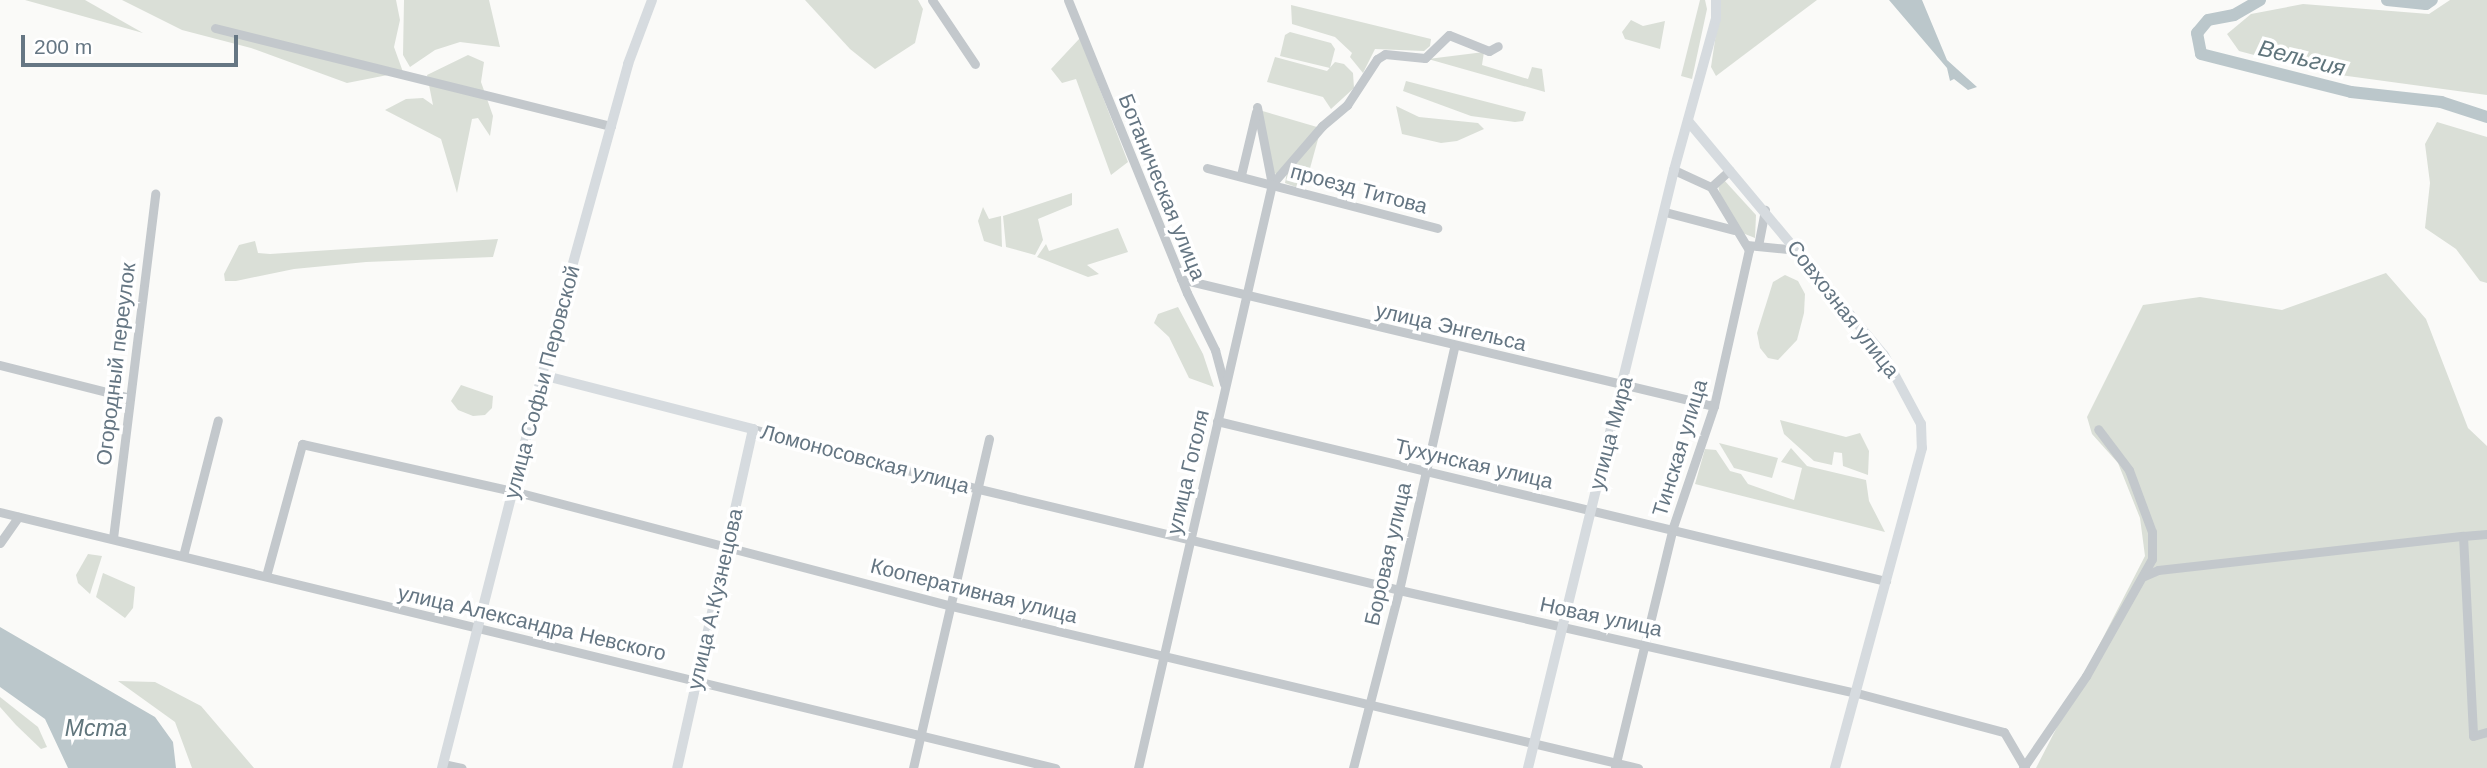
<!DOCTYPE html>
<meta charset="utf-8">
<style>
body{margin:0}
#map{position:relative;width:2487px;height:768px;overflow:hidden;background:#fafaf8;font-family:Helvetica,sans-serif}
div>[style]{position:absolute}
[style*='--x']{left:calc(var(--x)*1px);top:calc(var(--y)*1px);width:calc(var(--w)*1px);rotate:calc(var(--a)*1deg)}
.green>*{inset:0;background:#dadfd7}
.water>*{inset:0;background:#bbc7cb}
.river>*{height:12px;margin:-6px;padding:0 6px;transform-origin:6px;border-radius:6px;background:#bbc7cb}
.minor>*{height:9px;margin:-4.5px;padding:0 4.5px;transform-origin:4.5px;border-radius:4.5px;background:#c3c8cc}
.major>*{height:10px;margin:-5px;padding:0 5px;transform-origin:5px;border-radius:5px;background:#d6dbdf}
span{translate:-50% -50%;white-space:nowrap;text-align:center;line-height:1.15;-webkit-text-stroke:7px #fff;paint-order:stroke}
.street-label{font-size:21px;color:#657683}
.water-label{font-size:23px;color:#60757c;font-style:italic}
.scale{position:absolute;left:21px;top:35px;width:217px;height:32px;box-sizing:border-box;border:4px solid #657683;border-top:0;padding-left:9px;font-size:21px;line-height:24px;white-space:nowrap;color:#657683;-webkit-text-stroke:5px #fff;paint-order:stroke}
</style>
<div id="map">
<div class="green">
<div style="clip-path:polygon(25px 0,85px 0,143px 33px)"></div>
<div style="clip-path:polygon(122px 0,396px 0,400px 20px,394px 47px,403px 72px,347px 83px,251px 48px,182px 30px)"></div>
<div style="clip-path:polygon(404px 0,489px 0,500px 47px,460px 42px,435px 50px,410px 67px,403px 55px)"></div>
<div style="clip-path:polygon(805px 0,918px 0,923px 9px,915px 43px,875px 69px,850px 49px)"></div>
<div style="clip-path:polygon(1700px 0,1705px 0,1707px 9px,1692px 79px,1681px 76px)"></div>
<div style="clip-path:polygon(1721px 0,1817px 0,1716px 76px,1711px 67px)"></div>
<div style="clip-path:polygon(2450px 0,2487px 0,2487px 95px,2318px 72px,2239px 51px,2227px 34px,2251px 14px,2303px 4px,2429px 14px)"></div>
<div style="clip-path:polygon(1291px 5px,1431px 39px,1430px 46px,1424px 51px,1375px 49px,1363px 73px,1350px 57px,1352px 53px,1335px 37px,1292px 24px)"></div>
<div style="clip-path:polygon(1631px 20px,1643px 26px,1665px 21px,1660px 49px,1625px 39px,1622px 32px)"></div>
<div style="clip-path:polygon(1290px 32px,1331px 43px,1335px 49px,1330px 68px,1280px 56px,1285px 35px)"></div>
<div style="clip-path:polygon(1080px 38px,1128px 162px,1111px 175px,1076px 79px,1062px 83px,1051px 69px)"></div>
<div style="clip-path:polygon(1484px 52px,1482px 65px,1528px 79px,1532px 67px,1542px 69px,1545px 92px,1428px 59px)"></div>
<div style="clip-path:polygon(468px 55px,484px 62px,481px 82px,493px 116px,490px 136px,478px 118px,472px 119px,457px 193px,441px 139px,385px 110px,406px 99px,423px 98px,433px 105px,427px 75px)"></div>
<div style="clip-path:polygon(1275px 57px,1327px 71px,1335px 62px,1344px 64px,1353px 73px,1354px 88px,1331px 109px,1323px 97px,1267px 82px)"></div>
<div style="clip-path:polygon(1406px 81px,1526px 112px,1523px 121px,1515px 122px,1471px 116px,1403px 91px)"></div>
<div style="clip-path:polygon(1396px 106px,1419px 117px,1478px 123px,1484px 129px,1457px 141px,1441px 143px,1402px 134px)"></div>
<div style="clip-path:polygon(1259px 110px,1317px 127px,1279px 175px,1271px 172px)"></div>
<div style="clip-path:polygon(2437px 122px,2487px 137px,2487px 283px,2480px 281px,2456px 249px,2425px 228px,2430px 183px,2425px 144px)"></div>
<div style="clip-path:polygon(1320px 132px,1304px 190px,1285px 183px,1287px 172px)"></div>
<div style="clip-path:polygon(1724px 180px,1756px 215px,1755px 238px,1740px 232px,1722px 202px,1718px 186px)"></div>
<div style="clip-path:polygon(1072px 193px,1072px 205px,1038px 219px,1043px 240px,1035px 255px,1006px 247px,1003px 216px)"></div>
<div style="clip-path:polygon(983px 207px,989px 219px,1001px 216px,1002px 247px,984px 241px,978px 221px)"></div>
<div style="clip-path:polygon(1118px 228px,1128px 252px,1087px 265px,1099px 274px,1088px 277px,1037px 257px,1046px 244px,1049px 251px)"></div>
<div style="clip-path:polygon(498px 239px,493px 257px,366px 262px,294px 269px,236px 281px,225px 281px,224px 274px,239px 245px,255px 241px,258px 253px,270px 254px)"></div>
<div style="clip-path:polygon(2386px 273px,2426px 319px,2468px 428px,2487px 446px,2487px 768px,2036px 768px,2145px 556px,2140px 518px,2118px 463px,2092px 434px,2087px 417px,2143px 305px,2200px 297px,2282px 310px)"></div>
<div style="clip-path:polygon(1785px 275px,1798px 281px,1805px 294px,1804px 313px,1797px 340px,1778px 360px,1768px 358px,1760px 348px,1757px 333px,1773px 282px)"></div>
<div style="clip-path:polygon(1178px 307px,1203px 354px,1214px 387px,1189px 378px,1169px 337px,1154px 323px,1158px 314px)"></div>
<div style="clip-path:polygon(461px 385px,493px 396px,492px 408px,485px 415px,473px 416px,458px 410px,451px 401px)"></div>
<div style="clip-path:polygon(1780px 420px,1846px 437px,1860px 433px,1869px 451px,1868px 475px,1843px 466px,1842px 453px,1834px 452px,1832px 465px,1814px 461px,1784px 434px)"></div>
<div style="clip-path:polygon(1719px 443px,1778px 458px,1772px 478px,1734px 468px)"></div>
<div style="clip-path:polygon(1791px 448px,1807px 466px,1866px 480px,1869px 501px,1885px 532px,1695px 484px,1705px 449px,1716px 450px,1730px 471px,1741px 474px,1748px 484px,1794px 500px,1802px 468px,1781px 462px)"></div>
<div style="clip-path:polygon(88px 554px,102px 556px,90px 594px,78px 583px,76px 575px)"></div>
<div style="clip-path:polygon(103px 573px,135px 587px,133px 608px,125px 618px,96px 597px)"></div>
<div style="clip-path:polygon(118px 681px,155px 682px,201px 706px,254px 768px,192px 768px,175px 722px)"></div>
<div style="clip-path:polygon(0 697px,38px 727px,47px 747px,41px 749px,16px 725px,0 707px)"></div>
</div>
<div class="water">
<div style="clip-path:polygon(1889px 0,1922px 0,1947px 60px,1977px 87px,1968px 90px,1954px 79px,1950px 81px,1947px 68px)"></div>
<div style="clip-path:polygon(0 627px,155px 717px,173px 742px,176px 768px,68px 768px,45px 719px,0 687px)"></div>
</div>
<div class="river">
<div style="--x:2260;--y:0;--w:30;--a:150"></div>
<div style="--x:2234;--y:15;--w:26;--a:169"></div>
<div style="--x:2208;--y:20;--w:17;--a:130"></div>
<div style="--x:2197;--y:33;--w:21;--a:79"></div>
<div style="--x:2201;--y:54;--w:155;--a:14.2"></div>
<div style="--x:2351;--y:92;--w:91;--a:6.3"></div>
<div style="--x:2441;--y:102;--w:48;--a:18.1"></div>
<div style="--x:2387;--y:0;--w:39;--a:6"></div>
<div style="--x:2426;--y:4;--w:7;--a:-34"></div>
</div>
<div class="minor">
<div style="--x:932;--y:0;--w:77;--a:56.1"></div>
<div style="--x:1068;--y:0;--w:316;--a:67.9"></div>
<div style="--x:1187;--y:293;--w:64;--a:63.8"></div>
<div style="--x:1215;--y:350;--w:35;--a:75"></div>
<div style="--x:215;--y:28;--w:408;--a:13.9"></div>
<div style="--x:1257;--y:107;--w:78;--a:79"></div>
<div style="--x:1272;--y:184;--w:77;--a:-49.2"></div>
<div style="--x:1322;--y:126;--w:33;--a:-40"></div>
<div style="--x:1347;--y:105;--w:55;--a:-56.9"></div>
<div style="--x:1377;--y:59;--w:9;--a:-32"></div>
<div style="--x:1385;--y:54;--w:40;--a:5.7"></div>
<div style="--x:1425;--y:58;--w:33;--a:-44"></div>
<div style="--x:1449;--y:35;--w:43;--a:21.8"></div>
<div style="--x:1489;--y:51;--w:10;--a:-29"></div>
<div style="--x:1207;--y:168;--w:238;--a:14.6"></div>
<div style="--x:1241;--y:175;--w:65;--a:-76.6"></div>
<div style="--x:1711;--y:187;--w:25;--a:-42"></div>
<div style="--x:1665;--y:212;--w:71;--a:14.6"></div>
<div style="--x:1747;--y:245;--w:51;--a:5.6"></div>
<div style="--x:1758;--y:246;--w:37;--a:-79"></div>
<div style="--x:1181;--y:279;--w:548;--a:13.4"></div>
<div style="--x:0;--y:365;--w:134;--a:14.2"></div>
<div style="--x:1217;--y:421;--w:688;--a:13.45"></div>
<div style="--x:753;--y:429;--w:234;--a:14.9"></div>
<div style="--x:979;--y:489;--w:432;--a:13.5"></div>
<div style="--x:1399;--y:590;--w:469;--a:12.7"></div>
<div style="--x:1857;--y:693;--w:152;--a:14.9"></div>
<div style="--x:2004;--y:732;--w:42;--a:59.7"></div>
<div style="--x:0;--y:512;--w:1086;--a:13.64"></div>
<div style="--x:2463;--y:536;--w:24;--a:-5"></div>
<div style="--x:113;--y:538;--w:347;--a:-83"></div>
<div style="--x:0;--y:543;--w:32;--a:-55"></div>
<div style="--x:183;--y:556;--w:140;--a:-75.6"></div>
<div style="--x:266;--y:576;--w:137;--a:-74.7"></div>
<div style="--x:302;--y:444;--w:216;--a:12.6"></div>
<div style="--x:513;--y:491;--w:454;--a:14.7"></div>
<div style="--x:952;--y:606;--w:705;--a:13.29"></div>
<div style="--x:2144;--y:576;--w:15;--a:-23"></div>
<div style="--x:2158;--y:570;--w:307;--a:-6.4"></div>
<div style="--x:2463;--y:536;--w:200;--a:87.1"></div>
<div style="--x:2473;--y:736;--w:15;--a:-16"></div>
<div style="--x:443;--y:764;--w:19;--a:12"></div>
<div style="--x:1615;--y:767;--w:247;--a:-76.4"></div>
<div style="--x:1673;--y:527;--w:128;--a:-71.3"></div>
<div style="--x:1714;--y:406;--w:160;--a:-77.4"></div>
<div style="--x:1749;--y:250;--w:74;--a:-121.1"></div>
<div style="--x:1711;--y:187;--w:41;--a:-155.3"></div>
<div style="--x:913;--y:768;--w:338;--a:-77"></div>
<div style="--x:1138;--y:768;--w:599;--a:-77.08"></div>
<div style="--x:1353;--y:768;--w:184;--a:-75.5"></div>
<div style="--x:1399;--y:590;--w:249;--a:-77.2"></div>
<div style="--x:2023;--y:768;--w:112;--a:-55.6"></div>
<div style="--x:2086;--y:676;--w:134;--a:-60.6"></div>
<div style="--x:2152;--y:559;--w:27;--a:-90"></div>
<div style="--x:2152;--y:532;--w:66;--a:-110.4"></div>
<div style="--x:2129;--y:470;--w:51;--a:-127.1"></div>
</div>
<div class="major">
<div style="--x:1688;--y:121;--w:305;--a:50.1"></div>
<div style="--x:1884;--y:355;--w:78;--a:61.8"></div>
<div style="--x:1921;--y:424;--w:24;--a:88"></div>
<div style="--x:1922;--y:448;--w:332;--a:105.2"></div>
<div style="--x:542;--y:375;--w:218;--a:14.4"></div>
<div style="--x:753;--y:429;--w:347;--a:102.6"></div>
<div style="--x:442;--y:768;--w:406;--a:-75.7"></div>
<div style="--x:542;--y:375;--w:323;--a:-74.5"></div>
<div style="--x:628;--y:64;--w:68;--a:-69.4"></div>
<div style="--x:1528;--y:768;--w:616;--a:-76.28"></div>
<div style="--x:1674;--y:170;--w:157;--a:-74.5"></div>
<div style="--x:1716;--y:19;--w:19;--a:-90"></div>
</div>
<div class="street-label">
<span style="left:1162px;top:187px;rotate:68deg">Ботаническая улица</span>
<span style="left:1359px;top:189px;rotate:15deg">проезд Титова</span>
<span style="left:1843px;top:309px;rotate:52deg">Совхозная улица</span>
<span style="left:1451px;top:327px;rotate:13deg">улица Энгельса</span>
<span style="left:116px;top:364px;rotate:-83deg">Огородный переулок</span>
<span style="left:542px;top:382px;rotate:-75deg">улица Софьи Перовской</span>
<span style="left:1611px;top:433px;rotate:-75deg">улица Мира</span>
<span style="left:1680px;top:448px;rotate:-73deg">Тинская улица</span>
<span style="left:865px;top:459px;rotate:15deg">Ломоносовская улица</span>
<span style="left:1474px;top:464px;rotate:13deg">Тухунская улица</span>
<span style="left:1188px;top:472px;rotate:-77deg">улица Гоголя</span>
<span style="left:1388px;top:554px;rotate:-77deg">Боровая улица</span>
<span style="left:974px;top:591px;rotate:14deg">Кооперативная улица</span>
<span style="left:715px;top:599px;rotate:-77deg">улица А.Кузнецова</span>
<span style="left:1601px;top:617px;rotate:12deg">Новая улица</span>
<span style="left:532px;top:623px;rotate:13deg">улица Александра Невского</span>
</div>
<div class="water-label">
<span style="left:2302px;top:58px;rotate:14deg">Вельгия</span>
<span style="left:96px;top:728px">Мста</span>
</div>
<div class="scale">200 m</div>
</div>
